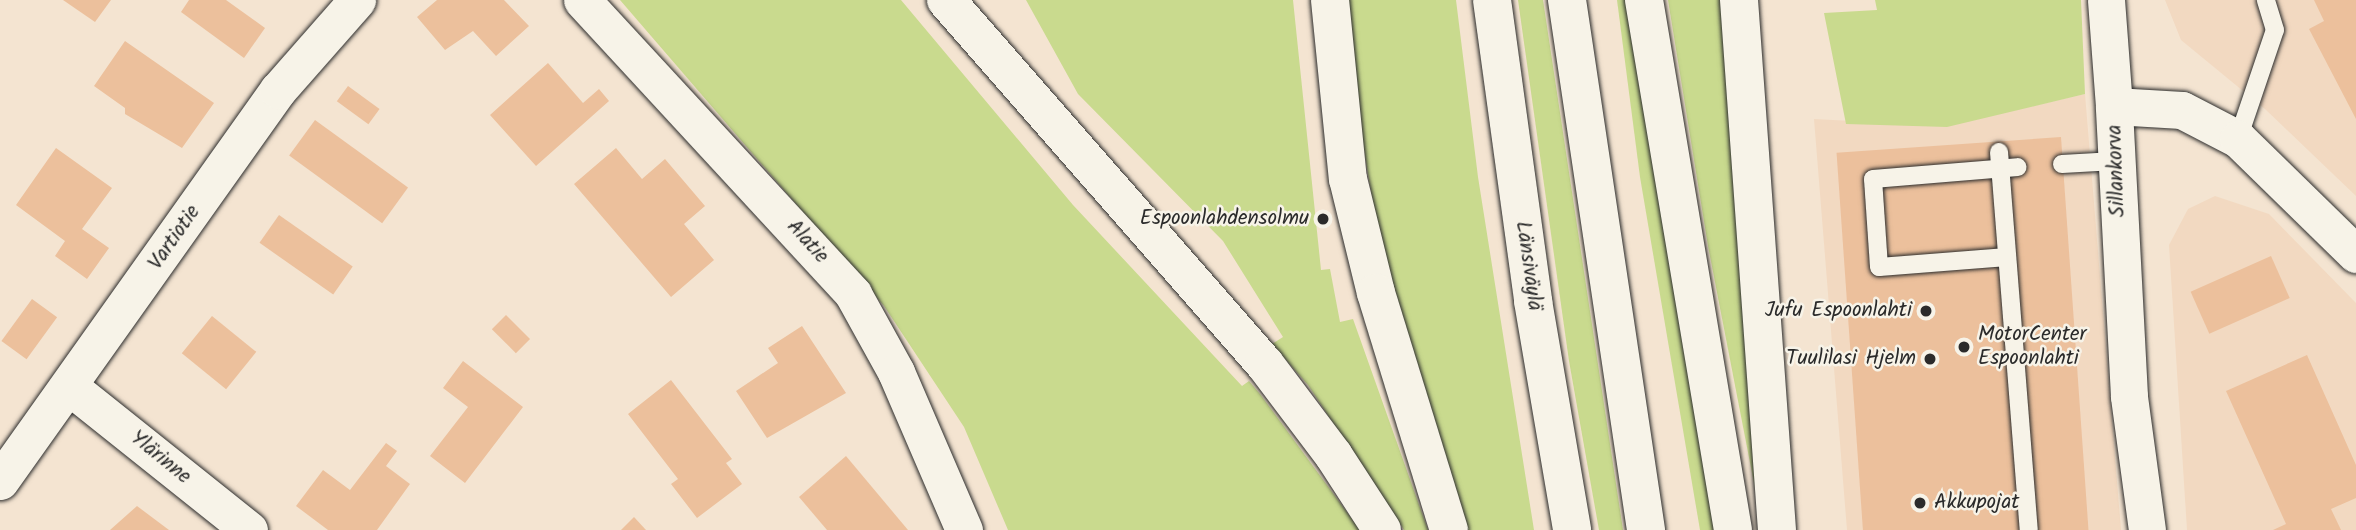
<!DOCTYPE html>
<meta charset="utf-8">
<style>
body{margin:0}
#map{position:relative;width:2356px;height:530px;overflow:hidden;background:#f4e4d1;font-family:Kalam,sans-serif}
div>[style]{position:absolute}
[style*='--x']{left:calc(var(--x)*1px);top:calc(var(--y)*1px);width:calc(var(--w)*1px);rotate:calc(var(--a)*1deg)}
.built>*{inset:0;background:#f2d9c1}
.green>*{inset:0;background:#c9da8e}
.building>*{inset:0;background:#ecc09c;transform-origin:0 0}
.roads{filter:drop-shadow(0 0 2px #2b2b2b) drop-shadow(0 0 2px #2b2b2b)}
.lane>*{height:18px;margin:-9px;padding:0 9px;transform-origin:9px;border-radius:9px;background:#f7f3e8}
.street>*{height:37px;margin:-18.5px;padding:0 18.5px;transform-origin:18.5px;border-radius:18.5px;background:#f7f3e8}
.highway>*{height:38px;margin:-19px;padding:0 19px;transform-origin:19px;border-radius:19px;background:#f7f3e8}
.dots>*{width:19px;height:19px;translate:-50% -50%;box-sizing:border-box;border:4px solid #f7f3e8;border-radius:50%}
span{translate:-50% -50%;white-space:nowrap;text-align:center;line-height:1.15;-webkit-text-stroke:5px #f7f3e8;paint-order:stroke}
.street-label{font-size:21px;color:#2b2b2b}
.poi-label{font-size:21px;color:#2b2b2b}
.right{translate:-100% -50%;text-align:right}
.left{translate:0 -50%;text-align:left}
</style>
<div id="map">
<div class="built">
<div style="clip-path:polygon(2165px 0,2356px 0,2356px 196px,2265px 109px,2181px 40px)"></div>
<div style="clip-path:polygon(2085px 94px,2121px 530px,1847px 530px,1814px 119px,1947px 126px)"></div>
<div style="clip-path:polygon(2215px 196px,2269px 214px,2356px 303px,2356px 530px,2187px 530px,2169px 245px,2188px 209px)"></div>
</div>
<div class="green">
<div style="clip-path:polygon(620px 0,901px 0,1073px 205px,1242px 386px,1249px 381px,1260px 394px,1360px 530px,1008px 530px,964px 427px,884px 306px)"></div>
<div style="clip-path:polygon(1026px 0,1293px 0,1321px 270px,1330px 269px,1340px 322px,1353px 319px,1428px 530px,1404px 530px,1308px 385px,1272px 344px,1283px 337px,1223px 241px,1078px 94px)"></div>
<div style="clip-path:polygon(1347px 0,1456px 0,1478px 177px,1534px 530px,1465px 530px,1378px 234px,1353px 83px)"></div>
<div style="clip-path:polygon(1518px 0,1543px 0,1623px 530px,1599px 530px,1569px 361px)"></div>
<div style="clip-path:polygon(1617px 0,1633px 0,1720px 530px,1700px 530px,1640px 177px)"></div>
<div style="clip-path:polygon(1668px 0,1723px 0,1759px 509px,1708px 246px)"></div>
<div style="clip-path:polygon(1875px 0,2081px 0,2085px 94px,1947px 127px,1846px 124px,1824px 13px,1877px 10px)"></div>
</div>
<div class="building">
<div style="clip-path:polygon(63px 0,111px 0,95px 22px)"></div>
<div style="clip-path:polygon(189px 0,226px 0,265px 28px,244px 58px,181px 12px)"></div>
<div style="clip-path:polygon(437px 0,504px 0,529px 26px,496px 56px,473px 31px,445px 50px,417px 17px)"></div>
<div style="clip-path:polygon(2314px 0,2356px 0,2356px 119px,2309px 29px,2324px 21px)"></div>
<div style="clip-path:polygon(125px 41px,214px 103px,182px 148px,125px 114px,125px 108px,94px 86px)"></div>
<div style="clip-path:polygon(548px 63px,583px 103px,599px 89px,609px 101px,536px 166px,490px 115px)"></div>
<div style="left:348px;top:86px;width:39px;height:19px;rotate:36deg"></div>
<div style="left:315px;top:120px;width:115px;height:44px;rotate:36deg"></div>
<div style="left:2061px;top:137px;width:394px;height:225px;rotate:86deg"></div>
<div style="clip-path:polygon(56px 148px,112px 188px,82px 229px,109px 248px,87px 279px,55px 256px,65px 241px,16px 205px)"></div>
<div style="clip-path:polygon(616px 148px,642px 179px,665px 159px,705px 206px,684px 224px,714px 260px,671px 297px,574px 184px)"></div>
<div style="left:279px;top:215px;width:90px;height:34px;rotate:35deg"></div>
<div style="left:2271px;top:256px;width:46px;height:88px;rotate:66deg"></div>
<div style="left:32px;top:299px;width:31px;height:52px;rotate:36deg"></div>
<div style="left:506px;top:315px;width:34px;height:20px;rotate:45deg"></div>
<div style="left:212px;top:316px;width:57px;height:48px;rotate:39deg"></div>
<div style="clip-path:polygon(802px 326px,846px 393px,767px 438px,736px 391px,778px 363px,768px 348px)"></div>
<div style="clip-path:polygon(2307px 355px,2356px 465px,2356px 498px,2331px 509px,2341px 530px,2273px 530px,2286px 524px,2226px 391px)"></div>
<div style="clip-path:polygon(463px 361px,523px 407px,465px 483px,430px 456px,468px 407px,443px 388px)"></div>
<div style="clip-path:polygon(671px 380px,732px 459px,726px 463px,742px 484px,697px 518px,671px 484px,678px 479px,628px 414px)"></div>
<div style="clip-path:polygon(386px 443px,397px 451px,386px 466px,410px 484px,377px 530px,328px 530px,296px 506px,323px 470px,350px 490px)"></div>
<div style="clip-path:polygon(846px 456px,908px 530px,827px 530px,799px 497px)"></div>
<div style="clip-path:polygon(137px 506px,169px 530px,110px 530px)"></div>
<div style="clip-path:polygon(634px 517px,646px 530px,621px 530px)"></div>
</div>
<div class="roads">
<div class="lane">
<div style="--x:2238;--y:139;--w:115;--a:-71.3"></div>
<div style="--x:2275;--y:30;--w:31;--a:-107"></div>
<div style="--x:1999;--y:152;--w:379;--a:85.5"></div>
<div style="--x:2062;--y:164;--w:53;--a:-3.2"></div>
<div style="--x:2007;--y:257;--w:128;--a:175.5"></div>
<div style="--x:1879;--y:267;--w:88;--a:-93.9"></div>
<div style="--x:1873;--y:179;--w:145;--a:-4.7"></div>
</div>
<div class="street">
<div style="--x:582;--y:0;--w:400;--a:47.3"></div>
<div style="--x:853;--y:294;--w:89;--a:61.1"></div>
<div style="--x:896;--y:372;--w:172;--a:66.7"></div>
<div style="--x:2106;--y:0;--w:106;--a:85.7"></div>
<div style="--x:70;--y:387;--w:229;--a:38.6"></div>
<div style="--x:0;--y:481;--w:480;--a:-54.6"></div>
<div style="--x:278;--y:90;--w:120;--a:-48.7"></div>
<div style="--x:2147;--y:530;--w:135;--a:-97.7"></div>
<div style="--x:2129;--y:396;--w:290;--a:-93"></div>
<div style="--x:2114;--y:106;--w:68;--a:3.4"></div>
<div style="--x:2182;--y:110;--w:63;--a:27.4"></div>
<div style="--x:2238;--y:139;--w:165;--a:44.3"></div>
</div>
<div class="highway">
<div style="--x:946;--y:0;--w:483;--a:48.8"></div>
<div style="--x:1264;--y:363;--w:116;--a:53"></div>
<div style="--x:1334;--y:456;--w:88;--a:57"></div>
<div style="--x:1330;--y:0;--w:180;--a:84.3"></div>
<div style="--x:1348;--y:179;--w:117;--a:76.2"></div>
<div style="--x:1376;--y:293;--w:248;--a:72.9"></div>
<div style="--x:1492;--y:0;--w:304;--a:82.2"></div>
<div style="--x:1533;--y:301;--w:232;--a:80.3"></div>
<div style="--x:1567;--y:0;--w:536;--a:81.52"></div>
<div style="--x:1644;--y:0;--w:537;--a:80.47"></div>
<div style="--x:1739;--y:0;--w:531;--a:85.9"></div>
</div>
</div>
<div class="dots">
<div style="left:1323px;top:219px;background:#2b2b2b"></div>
<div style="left:1926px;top:311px;background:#2b2b2b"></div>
<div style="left:1964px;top:347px;background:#2b2b2b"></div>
<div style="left:1930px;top:359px;background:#2b2b2b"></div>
<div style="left:1920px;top:503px;background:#2b2b2b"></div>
</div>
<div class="street-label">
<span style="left:2117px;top:171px;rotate:-92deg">Sillankorva</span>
<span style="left:175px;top:238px;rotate:-55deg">Vartiotie</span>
<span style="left:807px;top:242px;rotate:48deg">Alatie</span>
<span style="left:1528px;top:266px;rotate:82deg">Länsiväylä</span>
<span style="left:160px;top:458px;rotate:39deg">Ylärinne</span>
</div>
<div class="poi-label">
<span class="right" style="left:1309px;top:219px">Espoonlahdensolmu</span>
<span class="right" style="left:1912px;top:311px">Jufu Espoonlahti</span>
<span class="left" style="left:1978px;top:347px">MotorCenter<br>Espoonlahti</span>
<span class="right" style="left:1916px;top:359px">Tuulilasi Hjelm</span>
<span class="left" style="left:1934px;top:503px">Akkupojat</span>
</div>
</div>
